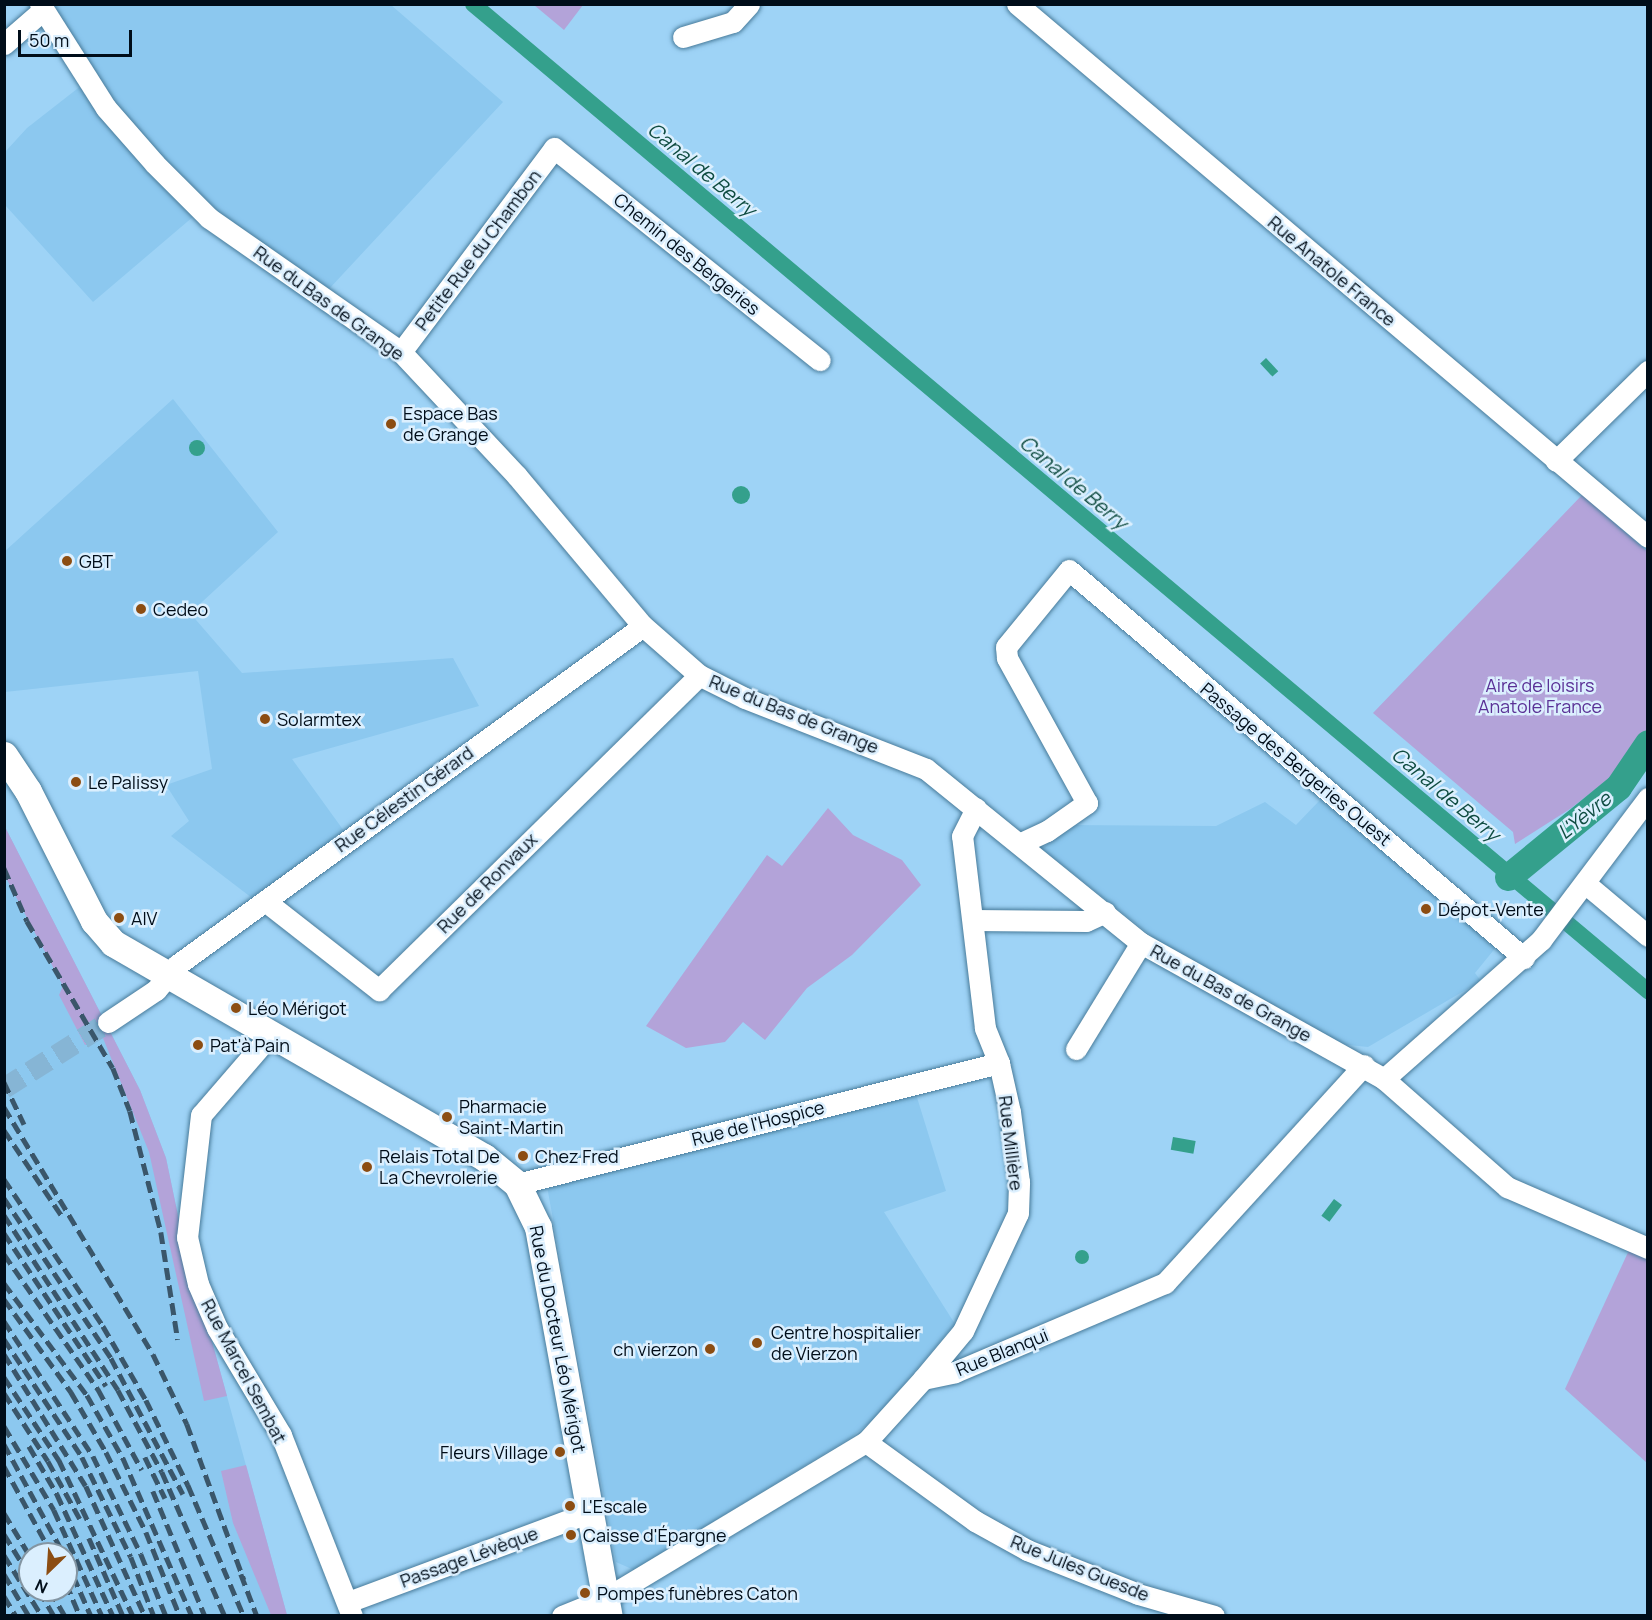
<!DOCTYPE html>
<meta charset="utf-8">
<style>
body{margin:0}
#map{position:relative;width:1652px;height:1620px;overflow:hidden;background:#9ed3f6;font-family:Manrope,sans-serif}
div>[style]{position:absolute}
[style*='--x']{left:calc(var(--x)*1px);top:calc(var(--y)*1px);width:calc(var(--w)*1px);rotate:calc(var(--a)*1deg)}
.built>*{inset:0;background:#8cc8ef}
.green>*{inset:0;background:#b3a3d9}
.water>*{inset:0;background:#34a08c;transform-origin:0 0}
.round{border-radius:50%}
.canal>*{height:16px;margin:-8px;padding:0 8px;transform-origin:8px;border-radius:8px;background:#34a08c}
.river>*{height:27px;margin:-13.5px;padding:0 13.5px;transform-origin:13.5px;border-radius:13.5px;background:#34a08c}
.minor-tunnel>*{height:21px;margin-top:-10.5px;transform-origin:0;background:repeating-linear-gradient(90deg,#86b5d5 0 21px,transparent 0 31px)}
.roads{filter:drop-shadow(0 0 2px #487b9a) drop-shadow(0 0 2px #487b9a)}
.minor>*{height:21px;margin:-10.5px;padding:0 10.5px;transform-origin:10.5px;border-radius:10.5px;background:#fff}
.major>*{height:27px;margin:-13.5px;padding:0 13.5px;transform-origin:13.5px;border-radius:13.5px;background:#fff}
.rail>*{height:4.5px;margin-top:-2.25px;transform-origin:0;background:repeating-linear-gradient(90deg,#3a566a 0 12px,transparent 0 18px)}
.dots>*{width:16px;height:16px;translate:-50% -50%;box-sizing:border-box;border:3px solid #dbeffe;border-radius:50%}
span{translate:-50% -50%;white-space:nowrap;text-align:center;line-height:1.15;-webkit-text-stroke:5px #dbeffe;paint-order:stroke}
.street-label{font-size:18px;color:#000d19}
.poi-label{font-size:18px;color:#000d19}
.left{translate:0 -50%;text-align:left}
.right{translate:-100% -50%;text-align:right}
.park-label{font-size:18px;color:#5a3196}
.water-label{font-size:20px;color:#0f4c41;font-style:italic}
.frame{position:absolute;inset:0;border:6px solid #000d19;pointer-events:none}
.north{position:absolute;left:18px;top:1542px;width:60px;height:60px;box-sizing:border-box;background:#dbeffe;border:2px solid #8395a2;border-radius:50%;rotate:205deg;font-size:16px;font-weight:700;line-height:24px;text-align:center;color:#000d19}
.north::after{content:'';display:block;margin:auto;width:21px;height:27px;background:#8c4d12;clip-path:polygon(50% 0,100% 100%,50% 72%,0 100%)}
.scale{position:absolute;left:18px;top:30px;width:114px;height:27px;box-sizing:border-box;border:3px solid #000d19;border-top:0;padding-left:8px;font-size:18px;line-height:21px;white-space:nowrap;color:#000d19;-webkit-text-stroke:4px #dbeffe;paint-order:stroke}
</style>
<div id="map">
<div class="built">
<div style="clip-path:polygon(45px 5px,391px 5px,503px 102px,316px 303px,194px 216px,93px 302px,5px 205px,5px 152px,27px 128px,91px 78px)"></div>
<div style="clip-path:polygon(173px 399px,278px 532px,190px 613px,242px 673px,453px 658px,479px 706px,292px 759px,344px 831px,252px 898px,171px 836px,189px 821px,166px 785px,212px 769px,198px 671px,5px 692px,4px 552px)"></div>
<div style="clip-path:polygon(1320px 800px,1497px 946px,1475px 973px,1481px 981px,1368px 1047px,1340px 1044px,1158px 941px,1042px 849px,1067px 825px,1216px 826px,1265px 802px,1296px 825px)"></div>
<div style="clip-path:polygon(evenodd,4px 825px,140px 1090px,166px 1158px,180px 1225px,287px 1615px,5px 1615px,4px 825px,30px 1554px,66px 1554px,66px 1590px,30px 1590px,30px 1554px)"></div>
<div style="clip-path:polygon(915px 1091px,946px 1191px,884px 1212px,955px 1324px,875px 1418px,850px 1438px,634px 1570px,616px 1562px,546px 1181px)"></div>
</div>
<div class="green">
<div style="clip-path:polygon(534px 5px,583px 5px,564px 30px)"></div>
<div style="clip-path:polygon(1582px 495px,1647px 551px,1647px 739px,1638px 756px,1570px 809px,1515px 844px,1513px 832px,1373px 713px)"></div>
<div style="clip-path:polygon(828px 808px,853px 835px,902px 860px,921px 885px,852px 955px,807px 988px,765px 1040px,743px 1022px,725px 1042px,686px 1048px,646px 1026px,767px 855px,782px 866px)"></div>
<div style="clip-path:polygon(4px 825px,140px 1090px,166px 1158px,180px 1225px,227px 1396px,204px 1401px,149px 1152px,103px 1038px,85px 1045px,59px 995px,63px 986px,5px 876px)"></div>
<div style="clip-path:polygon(1630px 1248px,1647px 1255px,1647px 1463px,1565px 1389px)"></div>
<div style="clip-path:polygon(246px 1465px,287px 1615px,271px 1615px,233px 1523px,221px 1471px)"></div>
</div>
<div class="water">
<div style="left:1266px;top:358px;width:18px;height:8px;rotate:47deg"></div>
<div class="round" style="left:189px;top:440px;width:16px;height:16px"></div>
<div class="round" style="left:732px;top:486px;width:18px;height:18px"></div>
<div style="left:1173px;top:1137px;width:23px;height:13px;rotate:10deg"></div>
<div style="left:1334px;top:1199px;width:10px;height:21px;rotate:37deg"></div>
<div class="round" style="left:1075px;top:1250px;width:14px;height:14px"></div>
</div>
<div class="canal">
<div style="--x:473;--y:4;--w:1535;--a:40.03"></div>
</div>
<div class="river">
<div style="--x:1508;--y:877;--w:142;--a:-39.3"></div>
<div style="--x:1618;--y:787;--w:53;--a:-55.7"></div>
</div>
<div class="minor-tunnel">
<div style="--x:4;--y:1088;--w:123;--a:-32.4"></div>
</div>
<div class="roads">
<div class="minor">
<div style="--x:40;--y:4;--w:123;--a:57.6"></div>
<div style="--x:106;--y:108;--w:74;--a:48.8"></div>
<div style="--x:155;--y:164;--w:76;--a:45"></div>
<div style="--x:209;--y:218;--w:234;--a:34.9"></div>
<div style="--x:401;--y:352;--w:170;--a:46.9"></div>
<div style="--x:517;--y:476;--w:196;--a:50"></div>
<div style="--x:643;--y:626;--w:74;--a:41.2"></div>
<div style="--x:699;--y:675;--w:51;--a:26.6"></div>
<div style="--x:745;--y:698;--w:194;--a:21.4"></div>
<div style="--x:926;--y:769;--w:277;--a:39"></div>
<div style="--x:1141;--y:943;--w:278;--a:29.2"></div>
<div style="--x:1384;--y:1079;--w:164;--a:41.3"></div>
<div style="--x:1507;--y:1187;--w:154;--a:23.4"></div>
<div style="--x:1017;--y:4;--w:826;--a:40.19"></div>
<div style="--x:683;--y:37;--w:52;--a:-16.7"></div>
<div style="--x:733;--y:22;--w:24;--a:-48"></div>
<div style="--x:4;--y:44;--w:52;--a:-41.1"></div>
<div style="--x:401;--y:352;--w:255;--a:-53.1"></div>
<div style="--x:554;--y:148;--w:340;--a:38.6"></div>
<div style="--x:1556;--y:461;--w:129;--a:-44.4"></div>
<div style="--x:1021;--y:843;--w:29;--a:-25"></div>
<div style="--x:1047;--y:831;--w:49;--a:-35"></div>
<div style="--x:1087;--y:803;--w:166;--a:-118.9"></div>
<div style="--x:1007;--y:658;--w:11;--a:-95"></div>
<div style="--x:1006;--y:647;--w:99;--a:-50.7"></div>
<div style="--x:1069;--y:570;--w:598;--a:40.46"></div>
<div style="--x:1586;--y:884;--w:81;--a:40"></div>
<div style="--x:265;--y:901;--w:145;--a:38"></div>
<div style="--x:379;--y:990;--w:449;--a:-44.5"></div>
<div style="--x:973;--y:920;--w:113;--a:0.5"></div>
<div style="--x:1086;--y:921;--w:21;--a:-25"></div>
<div style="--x:108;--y:1022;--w:58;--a:-33.7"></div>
<div style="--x:156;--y:990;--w:33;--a:-50"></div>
<div style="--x:177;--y:965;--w:576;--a:-36.03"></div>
<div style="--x:271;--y:1034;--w:107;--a:130.8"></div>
<div style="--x:201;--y:1115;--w:123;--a:96.5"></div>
<div style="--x:187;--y:1237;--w:48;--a:76.8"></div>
<div style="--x:198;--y:1284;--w:48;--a:66.6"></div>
<div style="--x:217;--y:1328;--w:125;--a:59.1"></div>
<div style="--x:281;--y:1435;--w:194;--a:68.6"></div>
<div style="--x:1076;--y:1049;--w:124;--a:-58.5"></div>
<div style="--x:1384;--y:1079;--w:210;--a:-41.5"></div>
<div style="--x:1541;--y:940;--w:178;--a:-53"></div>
<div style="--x:517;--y:1184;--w:497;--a:-14.1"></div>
<div style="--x:923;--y:1379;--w:62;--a:-50.2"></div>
<div style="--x:963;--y:1331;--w:130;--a:-65"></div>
<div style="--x:1018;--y:1213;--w:31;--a:-88"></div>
<div style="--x:1019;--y:1182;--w:71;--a:-97.3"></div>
<div style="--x:1010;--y:1112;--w:50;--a:-102.7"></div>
<div style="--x:999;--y:1063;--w:38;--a:-112"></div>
<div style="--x:985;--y:1028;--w:193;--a:-96.8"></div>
<div style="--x:962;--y:836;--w:31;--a:-63"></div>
<div style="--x:866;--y:1442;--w:135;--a:35.9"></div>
<div style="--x:975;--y:1521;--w:60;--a:29.1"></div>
<div style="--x:1027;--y:1550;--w:119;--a:21.6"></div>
<div style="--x:1138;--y:1594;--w:79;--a:16.1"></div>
<div style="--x:348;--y:1602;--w:258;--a:-20.4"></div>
<div style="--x:562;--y:1616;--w:48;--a:-22.2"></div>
<div style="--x:606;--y:1598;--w:303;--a:-31"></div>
<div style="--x:866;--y:1442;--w:85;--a:-47.9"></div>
<div style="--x:923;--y:1379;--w:33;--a:-12"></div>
<div style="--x:955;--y:1372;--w:228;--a:-23"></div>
<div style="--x:1165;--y:1283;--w:295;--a:-47.6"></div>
</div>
<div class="major">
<div style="--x:4;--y:755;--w:43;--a:56.3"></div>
<div style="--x:28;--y:791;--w:146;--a:63.1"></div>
<div style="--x:94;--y:921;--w:29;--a:49"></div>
<div style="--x:113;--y:943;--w:428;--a:30"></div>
<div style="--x:484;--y:1157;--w:43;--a:39.3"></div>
<div style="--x:517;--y:1184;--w:48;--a:64"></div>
<div style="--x:538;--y:1227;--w:395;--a:79.7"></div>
</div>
</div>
<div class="rail">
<div style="--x:4;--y:868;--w:58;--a:66.5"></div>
<div style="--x:27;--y:921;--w:170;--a:59.7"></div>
<div style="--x:113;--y:1068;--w:46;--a:68.4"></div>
<div style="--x:130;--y:1111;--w:125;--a:75.6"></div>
<div style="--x:161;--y:1232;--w:109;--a:81.1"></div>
<div style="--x:4;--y:1082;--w:47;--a:64.5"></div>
<div style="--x:4;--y:1107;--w:288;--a:58.9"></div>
<div style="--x:153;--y:1354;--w:78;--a:64.1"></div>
<div style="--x:187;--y:1424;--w:166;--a:69.9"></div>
<div style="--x:4;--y:1130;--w:107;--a:56"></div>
<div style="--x:4;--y:1179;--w:177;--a:56"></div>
<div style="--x:103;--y:1326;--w:86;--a:59.8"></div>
<div style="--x:146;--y:1400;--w:95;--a:63.7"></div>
<div style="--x:188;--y:1485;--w:142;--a:66.9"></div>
<div style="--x:4;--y:1198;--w:192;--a:56.2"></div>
<div style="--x:111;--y:1358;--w:154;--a:62.1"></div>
<div style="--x:4;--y:1215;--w:209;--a:56.9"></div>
<div style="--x:118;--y:1390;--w:93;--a:61.8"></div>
<div style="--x:162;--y:1472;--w:157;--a:66.4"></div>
<div style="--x:4;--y:1233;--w:184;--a:56.3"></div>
<div style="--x:4;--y:1254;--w:165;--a:55.2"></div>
<div style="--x:98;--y:1389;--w:92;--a:61.5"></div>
<div style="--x:4;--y:1283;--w:139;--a:53.5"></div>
<div style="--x:87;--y:1395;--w:73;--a:60.3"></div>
<div style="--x:123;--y:1458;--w:172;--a:66.4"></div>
<div style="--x:4;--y:1299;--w:115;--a:54.2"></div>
<div style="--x:71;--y:1392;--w:69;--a:59.7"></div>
<div style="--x:106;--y:1452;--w:89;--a:63.4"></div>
<div style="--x:146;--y:1532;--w:91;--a:68"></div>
<div style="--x:4;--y:1321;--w:162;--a:56.6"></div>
<div style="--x:93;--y:1456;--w:109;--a:63.9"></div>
<div style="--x:141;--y:1554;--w:67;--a:68"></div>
<div style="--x:4;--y:1339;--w:141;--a:56.5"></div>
<div style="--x:82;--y:1457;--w:111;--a:63.9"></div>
<div style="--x:131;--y:1557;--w:63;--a:68.7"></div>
<div style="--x:4;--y:1354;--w:155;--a:58.2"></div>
<div style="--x:86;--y:1486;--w:143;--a:65.6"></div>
<div style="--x:4;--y:1377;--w:100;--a:56.5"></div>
<div style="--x:59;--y:1460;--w:173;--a:64.6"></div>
<div style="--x:4;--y:1393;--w:81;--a:57.1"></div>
<div style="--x:48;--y:1461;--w:66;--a:61.1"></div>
<div style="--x:4;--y:1426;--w:98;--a:59.2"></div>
<div style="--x:54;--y:1510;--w:116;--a:65.6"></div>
<div style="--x:4;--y:1444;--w:125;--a:61.4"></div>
<div style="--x:29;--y:1446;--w:56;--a:59.7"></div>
<div style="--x:57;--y:1494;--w:134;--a:65.3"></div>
<div style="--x:145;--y:1457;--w:46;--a:64"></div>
<div style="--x:4;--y:1466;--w:100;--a:61.4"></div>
<div style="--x:153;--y:1491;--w:135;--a:67.4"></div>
<div style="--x:4;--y:1513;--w:50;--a:58.8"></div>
<div style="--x:4;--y:1534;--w:49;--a:58.2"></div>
<div style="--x:89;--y:1538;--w:85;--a:66.4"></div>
<div style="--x:4;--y:1555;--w:72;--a:58.1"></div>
<div style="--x:66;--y:1559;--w:62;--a:66.3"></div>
<div style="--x:4;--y:1574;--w:49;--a:59.2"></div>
<div style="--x:241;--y:1574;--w:45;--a:69.1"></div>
<div style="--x:66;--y:1583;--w:36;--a:67"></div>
<div style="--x:39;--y:1590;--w:30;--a:60"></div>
<div style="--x:50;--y:1590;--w:30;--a:60"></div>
<div style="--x:4;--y:1596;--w:23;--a:59"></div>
</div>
<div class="dots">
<div style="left:391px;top:424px;background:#8c4d12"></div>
<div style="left:67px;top:561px;background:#8c4d12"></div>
<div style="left:141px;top:609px;background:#8c4d12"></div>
<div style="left:265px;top:719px;background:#8c4d12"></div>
<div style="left:76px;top:782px;background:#8c4d12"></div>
<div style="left:1426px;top:909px;background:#8c4d12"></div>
<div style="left:119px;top:918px;background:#8c4d12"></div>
<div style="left:236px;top:1008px;background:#8c4d12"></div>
<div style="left:198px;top:1045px;background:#8c4d12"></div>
<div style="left:447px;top:1117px;background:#8c4d12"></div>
<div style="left:523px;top:1156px;background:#8c4d12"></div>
<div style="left:367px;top:1167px;background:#8c4d12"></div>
<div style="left:757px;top:1343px;background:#8c4d12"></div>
<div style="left:710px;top:1349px;background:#8c4d12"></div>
<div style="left:560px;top:1452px;background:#8c4d12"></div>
<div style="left:570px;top:1506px;background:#8c4d12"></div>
<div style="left:571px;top:1535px;background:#8c4d12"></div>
<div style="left:585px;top:1593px;background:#8c4d12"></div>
</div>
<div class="street-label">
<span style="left:478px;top:250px;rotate:-53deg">Petite Rue du Chambon</span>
<span style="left:687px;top:254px;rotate:39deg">Chemin des Bergeries</span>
<span style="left:1332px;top:271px;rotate:40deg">Rue Anatole France</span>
<span style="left:329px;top:303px;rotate:36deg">Rue du Bas de Grange</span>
<span style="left:794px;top:714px;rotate:22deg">Rue du Bas de Grange</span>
<span style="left:1296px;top:764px;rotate:40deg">Passage des Bergeries Ouest</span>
<span style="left:404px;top:799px;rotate:-36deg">Rue Célestin Gérard</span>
<span style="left:487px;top:883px;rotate:-45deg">Rue de Ronvaux</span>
<span style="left:1231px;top:993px;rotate:29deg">Rue du Bas de Grange</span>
<span style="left:758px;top:1123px;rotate:-14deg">Rue de l'Hospice</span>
<span style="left:1011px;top:1143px;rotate:83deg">Rue Millière</span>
<span style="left:558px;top:1339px;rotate:79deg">Rue du Docteur Léo Mérigot</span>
<span style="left:1002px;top:1352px;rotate:-22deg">Rue Blanqui</span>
<span style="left:244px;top:1371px;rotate:62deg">Rue Marcel Sembat</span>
<span style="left:469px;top:1557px;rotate:-20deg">Passage Lévèque</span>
<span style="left:1080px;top:1568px;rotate:22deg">Rue Jules Guesde</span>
</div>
<div class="poi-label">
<span class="left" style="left:403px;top:424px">Espace Bas<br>de Grange</span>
<span class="left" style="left:79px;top:561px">GBT</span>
<span class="left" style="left:153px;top:609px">Cedeo</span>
<span class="left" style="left:277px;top:719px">Solarmtex</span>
<span class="left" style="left:88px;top:782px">Le Palissy</span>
<span class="left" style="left:1438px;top:909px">Dépot-Vente</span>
<span class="left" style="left:131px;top:918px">AIV</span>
<span class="left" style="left:248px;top:1008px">Léo Mérigot</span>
<span class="left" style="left:210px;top:1045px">Pat'à Pain</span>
<span class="left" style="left:459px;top:1117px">Pharmacie<br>Saint-Martin</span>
<span class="left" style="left:535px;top:1156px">Chez Fred</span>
<span class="left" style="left:379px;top:1167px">Relais Total De<br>La Chevrolerie</span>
<span class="left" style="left:771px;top:1343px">Centre hospitalier<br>de Vierzon</span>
<span class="right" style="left:698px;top:1349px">ch vierzon</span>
<span class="right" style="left:548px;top:1452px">Fleurs Village</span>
<span class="left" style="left:582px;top:1506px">L'Escale</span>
<span class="left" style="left:583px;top:1535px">Caisse d'Épargne</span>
<span class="left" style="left:597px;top:1593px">Pompes funèbres Caton</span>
</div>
<div class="park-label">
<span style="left:1540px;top:696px">Aire de loisirs<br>Anatole France</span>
</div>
<div class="water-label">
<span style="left:702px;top:169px;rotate:40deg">Canal de Berry</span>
<span style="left:1074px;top:482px;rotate:40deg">Canal de Berry</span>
<span style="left:1446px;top:794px;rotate:40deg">Canal de Berry</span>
<span style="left:1584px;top:815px;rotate:-39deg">L'Yèvre</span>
</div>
<div class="frame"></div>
<div class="north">N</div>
<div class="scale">50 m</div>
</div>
